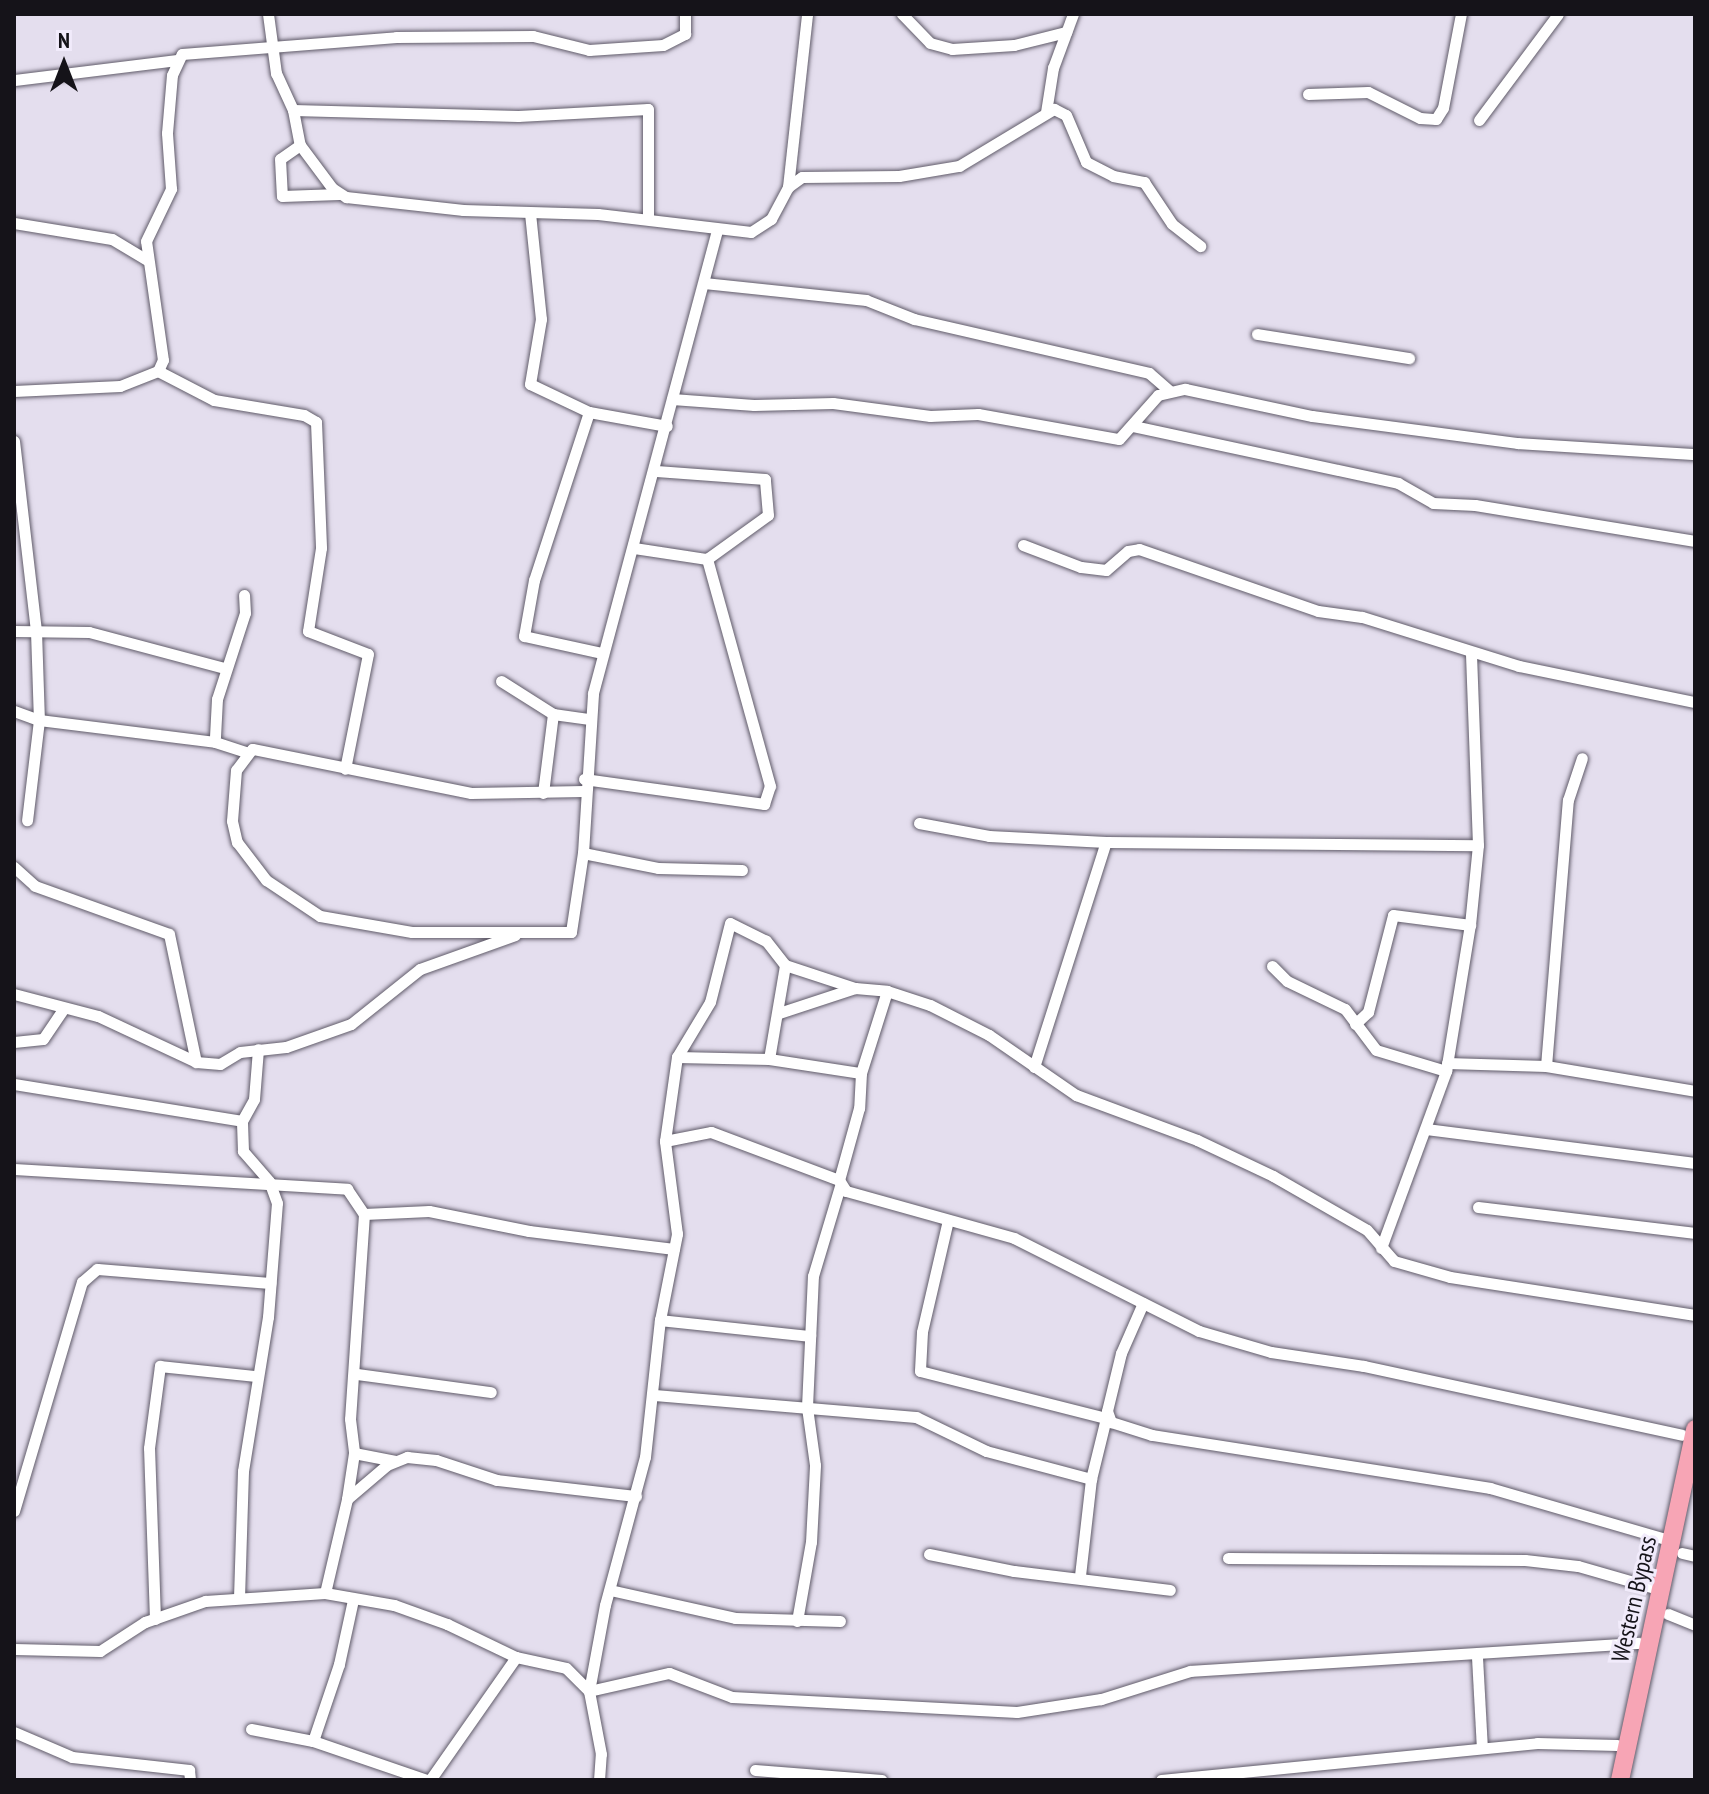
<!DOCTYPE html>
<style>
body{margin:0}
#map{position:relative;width:1709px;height:1794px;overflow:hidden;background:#e4deee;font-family:"PT Sans Narrow",sans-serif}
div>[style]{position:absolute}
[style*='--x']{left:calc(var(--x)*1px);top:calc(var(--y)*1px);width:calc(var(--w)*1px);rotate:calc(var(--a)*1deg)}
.roads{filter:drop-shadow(0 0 2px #605b69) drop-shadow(0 0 2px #605b69)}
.minor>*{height:11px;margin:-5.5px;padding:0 5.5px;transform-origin:5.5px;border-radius:5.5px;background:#fff}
.primary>*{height:18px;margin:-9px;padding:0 9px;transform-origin:9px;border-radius:9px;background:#f7a5b5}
span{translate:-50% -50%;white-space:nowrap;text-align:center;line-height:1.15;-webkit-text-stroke:6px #f1ebfb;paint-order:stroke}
.street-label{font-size:24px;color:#151319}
.frame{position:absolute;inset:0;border:16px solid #151319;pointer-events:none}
.north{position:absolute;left:24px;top:24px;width:80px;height:80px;-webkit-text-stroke:6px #f1ebfb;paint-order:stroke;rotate:0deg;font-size:22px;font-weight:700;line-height:32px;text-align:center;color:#151319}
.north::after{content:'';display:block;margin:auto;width:28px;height:36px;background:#151319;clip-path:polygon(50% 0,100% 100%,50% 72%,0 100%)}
</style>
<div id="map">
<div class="roads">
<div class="minor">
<div style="--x:268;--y:14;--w:60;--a:82.3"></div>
<div style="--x:276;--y:73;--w:41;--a:65.3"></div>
<div style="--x:293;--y:110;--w:36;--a:79"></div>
<div style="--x:300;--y:145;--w:54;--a:53.3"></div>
<div style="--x:332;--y:188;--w:17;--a:33"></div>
<div style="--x:346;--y:197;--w:118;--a:6.3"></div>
<div style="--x:463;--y:210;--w:135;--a:1.7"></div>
<div style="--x:598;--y:214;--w:154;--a:6.7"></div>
<div style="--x:751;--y:232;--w:24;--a:-33"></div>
<div style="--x:771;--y:219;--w:36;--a:-62"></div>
<div style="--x:788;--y:187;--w:17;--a:-36"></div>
<div style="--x:802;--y:177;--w:97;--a:-0.6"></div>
<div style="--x:899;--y:176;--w:61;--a:-9.5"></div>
<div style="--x:959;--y:166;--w:111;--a:-31"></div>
<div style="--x:1054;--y:109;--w:13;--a:27"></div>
<div style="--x:1066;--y:115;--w:51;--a:66.9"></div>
<div style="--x:1086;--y:162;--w:30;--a:27"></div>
<div style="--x:1113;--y:176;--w:32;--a:11"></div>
<div style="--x:1144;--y:182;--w:50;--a:56.3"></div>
<div style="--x:1172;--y:224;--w:36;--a:38"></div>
<div style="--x:902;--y:14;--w:40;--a:46"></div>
<div style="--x:930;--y:43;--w:23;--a:15"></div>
<div style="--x:952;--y:49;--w:62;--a:-3.7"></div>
<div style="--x:1014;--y:45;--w:54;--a:-14"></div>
<div style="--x:14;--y:80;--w:165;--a:-7"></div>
<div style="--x:1308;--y:94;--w:60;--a:-1.9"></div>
<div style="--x:1368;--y:92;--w:58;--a:26.6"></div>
<div style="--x:1420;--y:118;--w:16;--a:4"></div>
<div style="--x:1436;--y:119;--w:13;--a:-58"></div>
<div style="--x:1443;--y:108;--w:96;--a:-79.2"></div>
<div style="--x:293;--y:110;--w:225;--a:1.5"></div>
<div style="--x:518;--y:116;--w:130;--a:-3.1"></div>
<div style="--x:648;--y:109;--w:109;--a:90"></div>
<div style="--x:1046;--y:112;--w:45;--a:-81"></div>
<div style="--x:1053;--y:68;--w:58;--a:-69.7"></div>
<div style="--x:1479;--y:120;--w:132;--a:-53.3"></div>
<div style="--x:300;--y:145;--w:24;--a:145"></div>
<div style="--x:280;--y:159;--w:37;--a:87"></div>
<div style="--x:282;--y:196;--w:57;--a:-2"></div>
<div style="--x:788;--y:187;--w:174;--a:-83.7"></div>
<div style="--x:530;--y:213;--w:107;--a:84.1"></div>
<div style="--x:541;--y:319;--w:66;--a:99.6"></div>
<div style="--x:530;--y:384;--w:65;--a:25.4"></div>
<div style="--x:589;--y:412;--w:79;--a:10.2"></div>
<div style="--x:14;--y:223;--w:99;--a:9.3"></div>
<div style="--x:112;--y:239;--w:41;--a:31"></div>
<div style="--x:704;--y:283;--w:163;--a:6"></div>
<div style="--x:866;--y:300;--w:52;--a:21.6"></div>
<div style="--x:914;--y:319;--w:241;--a:12.9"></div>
<div style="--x:1149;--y:373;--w:28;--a:41"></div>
<div style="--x:1257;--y:334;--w:154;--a:9"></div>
<div style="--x:158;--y:371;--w:63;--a:27.4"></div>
<div style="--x:214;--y:400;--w:91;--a:9.5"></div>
<div style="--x:304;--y:415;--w:14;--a:30"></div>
<div style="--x:316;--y:422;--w:126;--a:87.7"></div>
<div style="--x:321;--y:548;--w:84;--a:98.9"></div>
<div style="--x:308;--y:631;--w:64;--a:21"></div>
<div style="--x:368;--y:654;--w:117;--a:101.3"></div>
<div style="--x:14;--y:391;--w:106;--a:-2.7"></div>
<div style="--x:120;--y:386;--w:41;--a:-21.5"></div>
<div style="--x:158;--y:371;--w:12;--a:-66"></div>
<div style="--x:163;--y:360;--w:120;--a:-98.1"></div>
<div style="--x:146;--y:241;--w:58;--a:-64.3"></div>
<div style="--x:171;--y:189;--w:56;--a:-94.1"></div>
<div style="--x:167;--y:133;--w:58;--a:-85.1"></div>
<div style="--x:172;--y:75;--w:23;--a:-65"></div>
<div style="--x:182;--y:54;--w:215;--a:-4.5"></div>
<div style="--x:396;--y:37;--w:137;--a:-0.4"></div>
<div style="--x:533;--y:36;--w:58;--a:14"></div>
<div style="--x:589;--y:50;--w:74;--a:-3.9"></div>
<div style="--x:663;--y:45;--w:25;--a:-27"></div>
<div style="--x:685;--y:34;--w:20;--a:-90"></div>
<div style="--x:672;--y:399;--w:82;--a:4.2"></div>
<div style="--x:754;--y:405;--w:79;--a:-1.5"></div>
<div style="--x:833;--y:403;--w:98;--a:7.6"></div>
<div style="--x:930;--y:416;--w:48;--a:-2.4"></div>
<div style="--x:978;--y:414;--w:143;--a:10.1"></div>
<div style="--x:1119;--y:439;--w:59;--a:-48.4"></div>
<div style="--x:1158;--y:395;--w:28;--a:-13"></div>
<div style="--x:1185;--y:389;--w:130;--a:12"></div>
<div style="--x:1312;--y:416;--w:208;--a:7.5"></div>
<div style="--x:1518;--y:443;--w:177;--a:3.6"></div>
<div style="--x:589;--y:412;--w:177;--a:108.1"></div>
<div style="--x:534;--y:580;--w:57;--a:100.1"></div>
<div style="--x:524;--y:636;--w:79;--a:12.4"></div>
<div style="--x:1133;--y:426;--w:271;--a:12.1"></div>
<div style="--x:1398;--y:483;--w:40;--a:29.7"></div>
<div style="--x:1433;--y:503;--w:42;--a:2.7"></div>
<div style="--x:1475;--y:505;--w:223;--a:9.3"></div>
<div style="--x:14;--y:441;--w:191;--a:83.4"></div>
<div style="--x:36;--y:631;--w:89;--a:88.1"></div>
<div style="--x:39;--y:720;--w:101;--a:96.8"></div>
<div style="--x:1023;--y:545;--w:62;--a:20.8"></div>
<div style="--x:1081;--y:567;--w:25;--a:7"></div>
<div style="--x:1106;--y:570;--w:29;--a:-41"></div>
<div style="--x:1128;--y:551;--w:11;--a:-10"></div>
<div style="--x:1139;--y:549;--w:189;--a:19.1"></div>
<div style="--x:1318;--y:611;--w:44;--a:7.8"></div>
<div style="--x:1362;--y:617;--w:164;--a:17.3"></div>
<div style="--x:1519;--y:666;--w:180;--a:11.6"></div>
<div style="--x:634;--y:548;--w:74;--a:8.6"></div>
<div style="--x:707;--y:559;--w:75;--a:-35.8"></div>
<div style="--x:768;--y:515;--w:36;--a:-95"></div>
<div style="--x:765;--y:479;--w:109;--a:-175.8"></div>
<div style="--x:14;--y:631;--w:75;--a:0.8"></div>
<div style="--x:89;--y:632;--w:140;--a:14.9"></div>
<div style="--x:501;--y:681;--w:62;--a:32.4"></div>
<div style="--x:553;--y:714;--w:37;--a:8"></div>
<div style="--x:14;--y:711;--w:27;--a:20"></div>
<div style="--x:39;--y:720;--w:177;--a:7.1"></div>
<div style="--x:215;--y:742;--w:32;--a:18"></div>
<div style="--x:215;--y:737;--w:38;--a:-87"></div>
<div style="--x:217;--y:699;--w:90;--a:-72"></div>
<div style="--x:245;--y:613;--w:18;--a:-93"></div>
<div style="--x:584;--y:779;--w:182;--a:7.9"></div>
<div style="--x:764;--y:804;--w:19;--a:-72"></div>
<div style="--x:770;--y:786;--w:236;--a:-105.5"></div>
<div style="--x:584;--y:791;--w:113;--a:179"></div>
<div style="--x:471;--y:793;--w:223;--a:-168.6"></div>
<div style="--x:252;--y:749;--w:26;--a:127"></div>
<div style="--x:236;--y:770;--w:51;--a:94.5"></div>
<div style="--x:232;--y:821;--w:22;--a:77"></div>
<div style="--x:237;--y:842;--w:48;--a:52.7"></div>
<div style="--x:266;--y:880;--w:65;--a:33.7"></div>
<div style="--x:320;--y:916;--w:93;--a:9.9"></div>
<div style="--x:412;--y:932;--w:159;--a:0"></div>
<div style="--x:571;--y:932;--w:80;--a:-81.4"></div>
<div style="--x:583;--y:853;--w:160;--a:-86.4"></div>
<div style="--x:593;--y:693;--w:480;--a:-75"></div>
<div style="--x:543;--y:793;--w:80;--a:-82.8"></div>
<div style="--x:919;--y:823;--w:71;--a:10.5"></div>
<div style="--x:989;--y:836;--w:117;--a:2.9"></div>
<div style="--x:1106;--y:842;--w:372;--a:0.5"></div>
<div style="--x:583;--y:853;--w:76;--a:11.3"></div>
<div style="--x:658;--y:868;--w:84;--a:1.4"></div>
<div style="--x:14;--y:867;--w:28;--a:42"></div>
<div style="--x:35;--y:886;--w:142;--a:19.7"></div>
<div style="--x:169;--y:934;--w:131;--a:78.1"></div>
<div style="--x:785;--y:965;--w:74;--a:18.2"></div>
<div style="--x:1272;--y:966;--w:21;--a:45"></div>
<div style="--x:1287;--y:981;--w:64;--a:25.8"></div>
<div style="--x:1345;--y:1009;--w:51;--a:52.9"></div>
<div style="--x:1376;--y:1050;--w:73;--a:16.7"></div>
<div style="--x:14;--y:994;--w:87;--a:14.7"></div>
<div style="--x:98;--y:1016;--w:108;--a:25.1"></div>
<div style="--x:196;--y:1062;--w:24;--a:5"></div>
<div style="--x:220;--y:1064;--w:23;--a:-31"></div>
<div style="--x:240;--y:1052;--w:46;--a:-6.2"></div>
<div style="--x:286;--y:1047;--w:69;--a:-19.5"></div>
<div style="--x:351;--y:1024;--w:88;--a:-38.6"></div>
<div style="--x:420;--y:969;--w:101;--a:-19.7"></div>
<div style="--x:779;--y:1013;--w:80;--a:-18.2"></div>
<div style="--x:855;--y:988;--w:32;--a:5"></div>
<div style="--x:887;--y:991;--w:45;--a:18"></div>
<div style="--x:930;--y:1005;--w:66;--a:27"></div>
<div style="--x:989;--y:1035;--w:106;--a:34.6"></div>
<div style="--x:1076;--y:1095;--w:129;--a:20.4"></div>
<div style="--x:1197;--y:1140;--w:84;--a:25.3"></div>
<div style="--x:1273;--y:1176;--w:108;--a:29.9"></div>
<div style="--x:1367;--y:1230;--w:41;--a:48.9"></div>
<div style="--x:1394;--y:1261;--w:58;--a:15.9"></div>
<div style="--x:1450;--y:1277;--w:248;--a:8.8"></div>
<div style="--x:1355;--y:1024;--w:18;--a:-43"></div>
<div style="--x:1368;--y:1012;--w:100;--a:-75.5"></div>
<div style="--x:1393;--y:915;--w:78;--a:7.4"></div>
<div style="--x:14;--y:1042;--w:29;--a:-6"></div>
<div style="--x:43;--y:1039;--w:37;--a:-56"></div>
<div style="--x:769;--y:1059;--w:93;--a:8.7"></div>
<div style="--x:861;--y:1073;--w:35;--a:93"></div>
<div style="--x:859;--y:1108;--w:75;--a:105.5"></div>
<div style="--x:839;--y:1180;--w:13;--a:58"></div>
<div style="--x:846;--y:1191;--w:174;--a:15.6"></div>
<div style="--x:1014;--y:1238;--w:207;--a:26.7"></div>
<div style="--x:1199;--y:1331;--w:75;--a:16.3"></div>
<div style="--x:1271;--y:1352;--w:94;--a:8.6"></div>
<div style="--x:1364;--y:1366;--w:325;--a:12.2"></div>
<div style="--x:1447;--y:1063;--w:99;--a:1.7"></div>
<div style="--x:1546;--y:1066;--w:151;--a:9.5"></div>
<div style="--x:1546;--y:1066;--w:267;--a:-85.3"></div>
<div style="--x:1568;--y:800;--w:44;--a:-71.6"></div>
<div style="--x:1034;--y:1067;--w:236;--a:-72.3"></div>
<div style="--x:861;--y:1073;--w:86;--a:-72.4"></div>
<div style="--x:14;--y:1084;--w:231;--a:9.2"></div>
<div style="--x:1426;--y:1129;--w:271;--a:7.2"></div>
<div style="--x:665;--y:1141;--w:47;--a:-11.1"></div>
<div style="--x:711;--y:1132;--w:137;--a:20.6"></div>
<div style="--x:14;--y:1169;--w:334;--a:3.4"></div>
<div style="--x:347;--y:1189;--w:30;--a:56"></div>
<div style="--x:364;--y:1214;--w:205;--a:93.9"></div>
<div style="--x:350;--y:1419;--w:34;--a:83"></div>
<div style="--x:354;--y:1453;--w:47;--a:98.7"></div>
<div style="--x:1478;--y:1207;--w:219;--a:6.8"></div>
<div style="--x:364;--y:1214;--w:65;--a:-2.6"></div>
<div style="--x:429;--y:1211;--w:102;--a:11.3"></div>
<div style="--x:529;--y:1231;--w:146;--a:7.1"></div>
<div style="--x:948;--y:1220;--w:115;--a:103.1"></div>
<div style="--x:922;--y:1332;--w:39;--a:93"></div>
<div style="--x:920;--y:1371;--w:192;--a:14.2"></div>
<div style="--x:1106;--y:1418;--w:63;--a:103.8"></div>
<div style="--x:1091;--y:1479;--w:98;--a:96.5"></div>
<div style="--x:1381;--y:1248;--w:189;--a:-69.8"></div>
<div style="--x:1446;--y:1071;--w:148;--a:-80.7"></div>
<div style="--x:1470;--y:925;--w:80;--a:-84.3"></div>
<div style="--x:1478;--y:845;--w:193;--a:-92.1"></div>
<div style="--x:1143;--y:1303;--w:55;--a:113.7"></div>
<div style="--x:1121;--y:1353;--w:60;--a:103.6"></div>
<div style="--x:1107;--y:1411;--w:12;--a:70"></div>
<div style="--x:1111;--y:1422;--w:43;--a:17.6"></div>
<div style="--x:1152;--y:1435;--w:342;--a:8.9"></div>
<div style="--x:1490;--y:1488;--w:179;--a:16.2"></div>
<div style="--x:660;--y:1320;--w:151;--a:6.1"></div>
<div style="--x:357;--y:1374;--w:135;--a:7.7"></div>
<div style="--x:654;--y:1395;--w:263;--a:4.8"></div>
<div style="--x:916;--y:1417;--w:78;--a:25.9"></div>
<div style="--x:986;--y:1451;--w:109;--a:14.9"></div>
<div style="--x:354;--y:1453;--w:42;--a:11"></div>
<div style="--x:14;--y:1511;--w:239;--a:-73.5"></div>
<div style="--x:82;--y:1282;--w:20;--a:-41"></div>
<div style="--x:97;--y:1269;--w:174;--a:4.6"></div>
<div style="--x:1682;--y:1553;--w:13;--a:13"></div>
<div style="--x:929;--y:1554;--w:87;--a:11.3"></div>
<div style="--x:1014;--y:1571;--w:157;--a:6.9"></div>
<div style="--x:1228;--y:1558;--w:297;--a:0.4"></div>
<div style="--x:1525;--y:1560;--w:53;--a:6.5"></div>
<div style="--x:1578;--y:1566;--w:76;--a:16"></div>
<div style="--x:610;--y:1590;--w:128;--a:12.6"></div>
<div style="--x:735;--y:1618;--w:105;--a:1.6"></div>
<div style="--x:325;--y:1593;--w:97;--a:-76.8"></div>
<div style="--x:347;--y:1499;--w:52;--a:-40.4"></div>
<div style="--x:387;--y:1465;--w:22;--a:-22"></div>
<div style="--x:407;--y:1457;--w:29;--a:6"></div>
<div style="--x:436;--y:1460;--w:64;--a:18.2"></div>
<div style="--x:497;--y:1480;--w:140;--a:6.6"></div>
<div style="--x:239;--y:1598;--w:127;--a:-88.2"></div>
<div style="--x:243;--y:1471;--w:156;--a:-80.8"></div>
<div style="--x:268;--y:1317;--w:114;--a:-85.5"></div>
<div style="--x:277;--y:1203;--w:23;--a:-110"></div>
<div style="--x:269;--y:1181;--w:40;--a:-131"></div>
<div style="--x:243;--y:1151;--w:30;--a:-92"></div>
<div style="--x:242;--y:1121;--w:25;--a:-61"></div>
<div style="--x:254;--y:1099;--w:50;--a:-85.4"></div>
<div style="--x:1668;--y:1614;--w:29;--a:22"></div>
<div style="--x:155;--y:1619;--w:171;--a:-92"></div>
<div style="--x:149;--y:1448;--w:83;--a:-82.4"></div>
<div style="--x:160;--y:1366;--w:96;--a:6"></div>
<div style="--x:797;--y:1621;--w:80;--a:-80"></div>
<div style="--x:811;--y:1542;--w:77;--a:-87"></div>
<div style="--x:815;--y:1465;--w:59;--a:-97.9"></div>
<div style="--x:807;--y:1407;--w:131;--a:-87.4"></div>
<div style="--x:813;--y:1276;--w:94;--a:-73.3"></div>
<div style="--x:14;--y:1649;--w:86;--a:1.3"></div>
<div style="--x:100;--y:1651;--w:54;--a:-32.8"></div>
<div style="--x:145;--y:1622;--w:64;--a:-19.3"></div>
<div style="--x:205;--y:1601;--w:120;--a:-3.8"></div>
<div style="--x:325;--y:1593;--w:70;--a:9.9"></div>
<div style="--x:394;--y:1605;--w:56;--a:19.7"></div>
<div style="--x:447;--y:1624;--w:76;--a:25.6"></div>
<div style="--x:516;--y:1657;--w:51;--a:12.4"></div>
<div style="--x:566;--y:1668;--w:33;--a:45"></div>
<div style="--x:589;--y:1691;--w:82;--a:-12.7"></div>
<div style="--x:669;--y:1673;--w:67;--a:20.9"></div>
<div style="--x:732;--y:1697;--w:285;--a:3"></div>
<div style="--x:1017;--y:1712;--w:85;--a:-8.8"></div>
<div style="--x:1101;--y:1699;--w:93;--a:-17.5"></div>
<div style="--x:1190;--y:1671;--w:450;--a:-3.6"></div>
<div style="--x:1477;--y:1657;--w:91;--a:86.9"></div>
<div style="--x:251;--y:1729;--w:63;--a:11"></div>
<div style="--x:313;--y:1741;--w:120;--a:18.9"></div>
<div style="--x:14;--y:1732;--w:63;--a:23.3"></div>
<div style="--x:72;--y:1757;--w:118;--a:6.3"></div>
<div style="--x:189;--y:1770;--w:10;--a:84"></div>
<div style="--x:313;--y:1741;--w:81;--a:-71.3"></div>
<div style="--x:339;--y:1664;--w:66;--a:-77.7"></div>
<div style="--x:755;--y:1770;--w:127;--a:4.5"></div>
<div style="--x:430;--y:1780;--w:150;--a:-55"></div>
<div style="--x:599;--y:1780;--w:26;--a:-86"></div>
<div style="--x:601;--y:1754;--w:64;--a:-100.8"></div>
<div style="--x:589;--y:1691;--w:87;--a:-79.5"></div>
<div style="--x:605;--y:1605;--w:153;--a:-74.9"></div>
<div style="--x:645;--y:1457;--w:138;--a:-83.8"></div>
<div style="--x:660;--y:1320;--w:88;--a:-78.8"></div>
<div style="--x:677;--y:1234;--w:94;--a:-97.4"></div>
<div style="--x:665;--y:1141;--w:85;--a:-81.9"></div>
<div style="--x:677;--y:1057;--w:92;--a:1.2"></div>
<div style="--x:769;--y:1059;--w:95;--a:-80.3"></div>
<div style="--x:785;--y:965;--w:31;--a:-128"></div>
<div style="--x:766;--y:941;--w:40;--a:-153.4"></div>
<div style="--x:730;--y:923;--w:81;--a:104.2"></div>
<div style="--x:710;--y:1002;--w:64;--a:121"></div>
<div style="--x:1161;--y:1780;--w:378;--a:-5.6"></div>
<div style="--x:1537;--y:1743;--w:80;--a:1.4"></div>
</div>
<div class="primary">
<div style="--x:1620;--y:1780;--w:359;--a:-77.9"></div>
</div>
</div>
<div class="street-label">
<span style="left:1634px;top:1599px;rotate:-77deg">Western Bypass</span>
</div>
<div class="frame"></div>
<div class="north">N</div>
</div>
